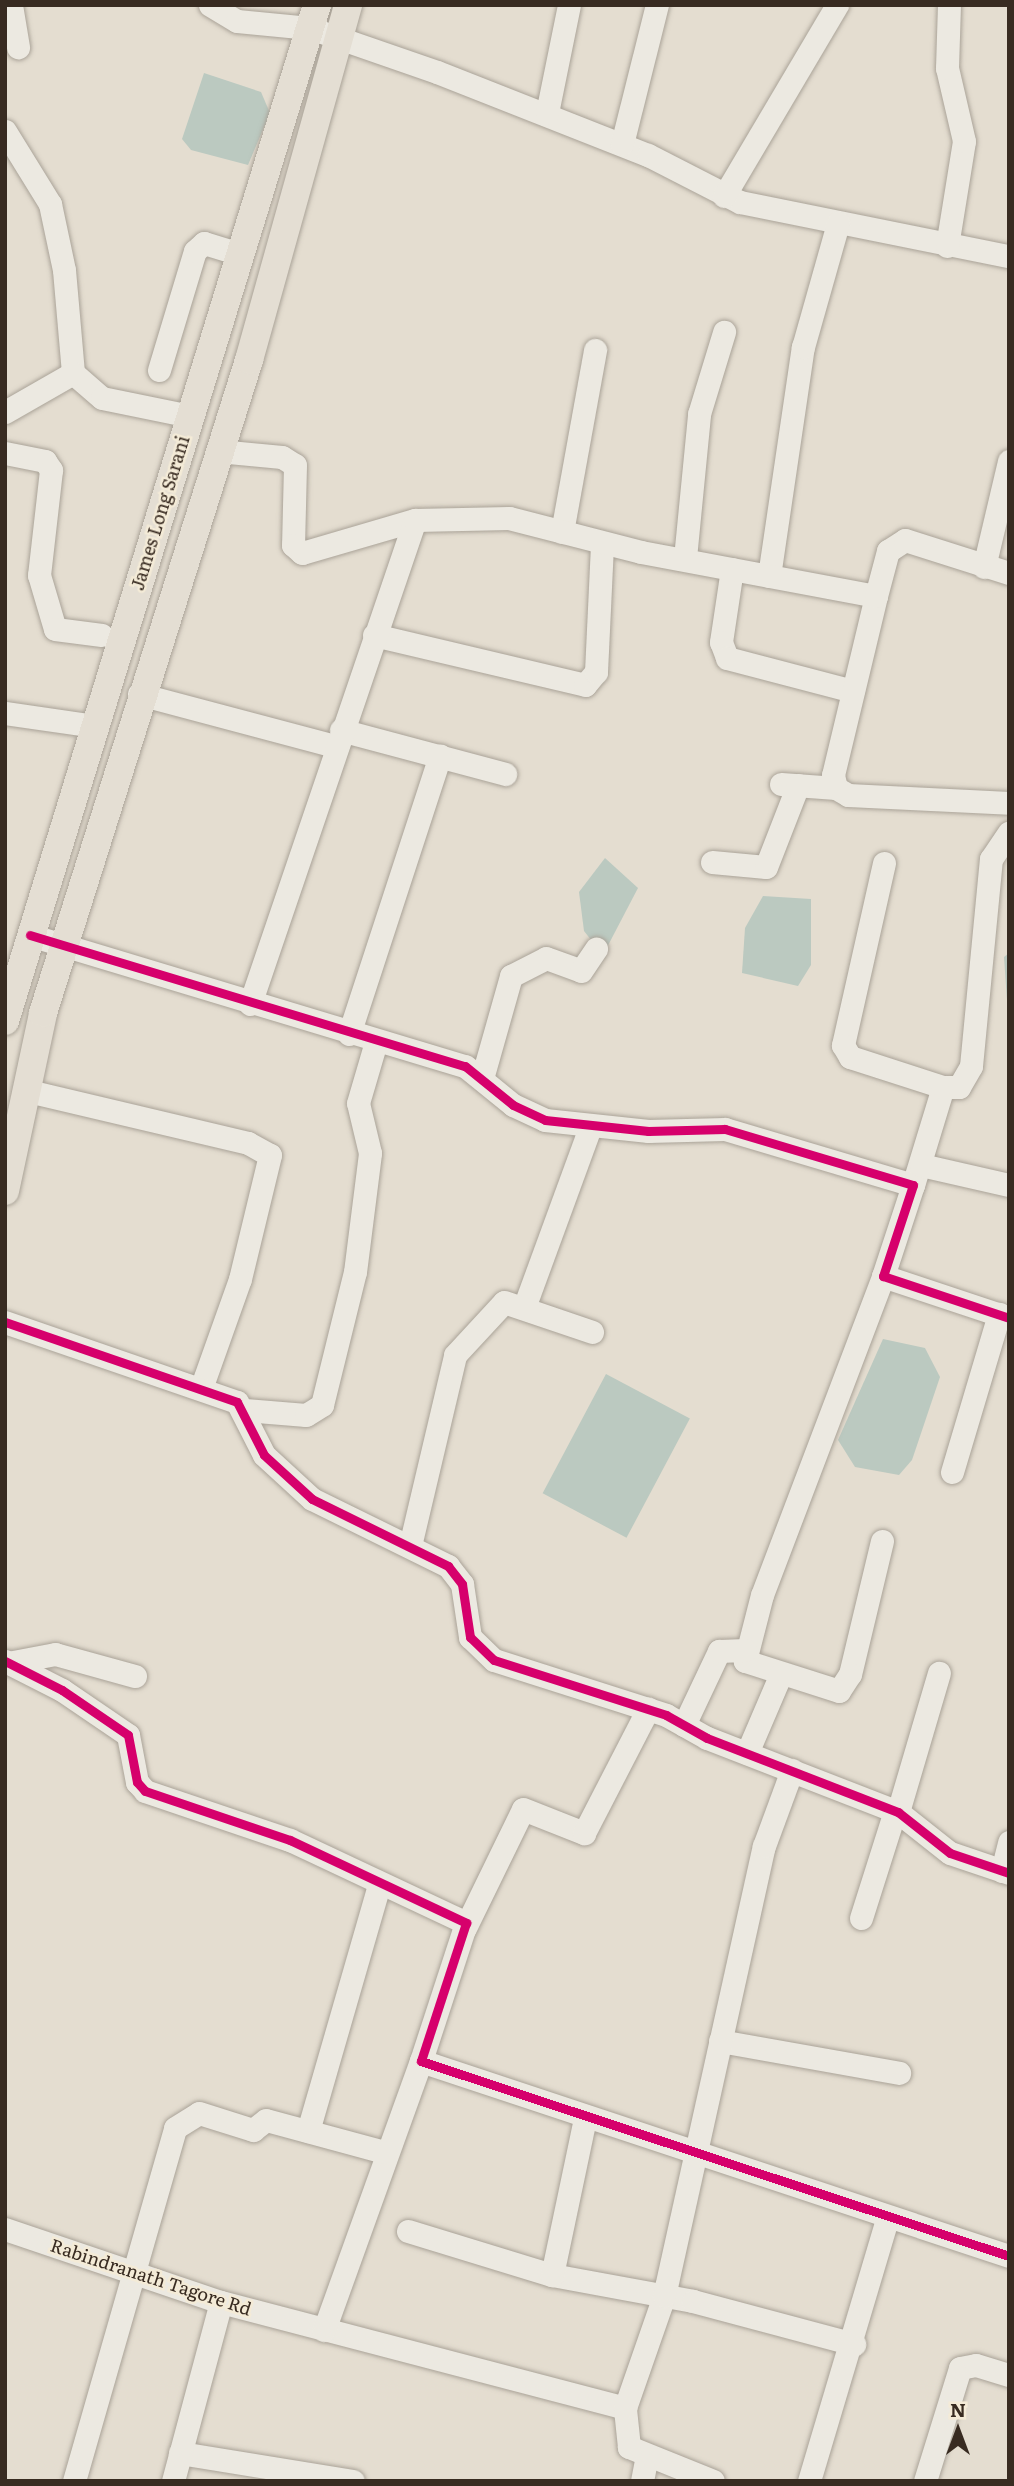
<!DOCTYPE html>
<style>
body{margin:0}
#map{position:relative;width:1014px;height:2486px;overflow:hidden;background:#e4ddd0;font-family:Literata,serif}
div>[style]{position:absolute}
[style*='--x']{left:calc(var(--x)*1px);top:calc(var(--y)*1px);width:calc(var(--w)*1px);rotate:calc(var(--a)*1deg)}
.water>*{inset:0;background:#bbc9c0;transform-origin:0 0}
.roads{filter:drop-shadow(0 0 2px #aaa398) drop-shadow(0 0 2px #aaa398)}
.minor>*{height:23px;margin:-11.5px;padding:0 11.5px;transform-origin:11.5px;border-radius:11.5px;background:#ece9e1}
.major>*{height:28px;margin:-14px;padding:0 14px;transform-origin:14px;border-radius:14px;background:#e4ded3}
.cycleway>*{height:9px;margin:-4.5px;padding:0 4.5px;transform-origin:4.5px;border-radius:4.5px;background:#d6006c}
span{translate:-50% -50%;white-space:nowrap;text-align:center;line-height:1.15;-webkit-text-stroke:5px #f4ebd7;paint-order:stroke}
.street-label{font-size:18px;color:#382b21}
.frame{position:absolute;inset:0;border:7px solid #382b21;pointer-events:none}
.north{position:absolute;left:923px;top:2395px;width:70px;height:70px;-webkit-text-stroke:5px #f4ebd7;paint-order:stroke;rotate:0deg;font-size:19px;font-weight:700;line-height:28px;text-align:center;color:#382b21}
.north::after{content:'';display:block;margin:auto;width:24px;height:32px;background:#382b21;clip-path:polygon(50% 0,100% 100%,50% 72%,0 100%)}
</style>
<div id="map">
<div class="water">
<div style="clip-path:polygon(204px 73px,261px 92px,270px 113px,248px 165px,191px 150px,182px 139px)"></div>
<div style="clip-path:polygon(605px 858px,638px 888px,603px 955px,584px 931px,579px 892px)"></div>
<div style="clip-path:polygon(763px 896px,811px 899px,811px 965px,798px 986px,742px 973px,745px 928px)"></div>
<div style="clip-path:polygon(1009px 953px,1009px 1029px,1004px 957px)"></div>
<div style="clip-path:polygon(883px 1339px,925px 1348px,940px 1377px,912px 1460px,899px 1475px,855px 1467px,838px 1440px)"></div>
<div style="left:606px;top:1374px;width:95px;height:135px;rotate:28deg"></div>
</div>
<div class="roads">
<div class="minor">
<div style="--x:11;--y:5;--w:43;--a:80.5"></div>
<div style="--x:210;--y:5;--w:31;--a:31"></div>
<div style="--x:237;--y:21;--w:73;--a:5.5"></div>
<div style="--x:310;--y:28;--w:134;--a:19.1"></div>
<div style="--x:437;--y:72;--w:227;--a:21.5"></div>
<div style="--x:648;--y:155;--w:103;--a:27.1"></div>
<div style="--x:740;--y:202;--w:274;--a:11.4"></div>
<div style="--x:547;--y:113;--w:110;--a:-78.5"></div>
<div style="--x:5;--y:131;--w:86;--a:58.3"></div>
<div style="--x:50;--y:204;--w:67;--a:78"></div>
<div style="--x:64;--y:270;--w:103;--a:85"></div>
<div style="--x:73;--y:373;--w:38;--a:41"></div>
<div style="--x:102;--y:398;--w:90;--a:11.6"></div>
<div style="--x:622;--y:144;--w:143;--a:-75.9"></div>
<div style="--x:724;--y:196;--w:222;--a:-59.4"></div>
<div style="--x:947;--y:246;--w:106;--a:-80.8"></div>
<div style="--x:964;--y:141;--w:75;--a:-103.1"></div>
<div style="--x:947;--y:68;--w:63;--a:-88.2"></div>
<div style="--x:159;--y:370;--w:124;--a:-73.2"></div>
<div style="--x:195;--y:251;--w:12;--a:-42"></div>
<div style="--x:204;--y:243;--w:39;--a:17"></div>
<div style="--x:5;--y:412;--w:78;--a:-29.8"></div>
<div style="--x:218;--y:451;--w:64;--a:5.4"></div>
<div style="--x:282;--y:457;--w:15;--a:32"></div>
<div style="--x:295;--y:465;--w:80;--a:91.4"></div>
<div style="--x:293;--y:545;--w:12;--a:42"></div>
<div style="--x:302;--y:553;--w:118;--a:-16.3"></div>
<div style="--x:5;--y:453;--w:41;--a:11.3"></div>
<div style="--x:45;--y:461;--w:11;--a:56"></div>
<div style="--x:51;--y:470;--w:106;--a:96.5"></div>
<div style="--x:39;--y:575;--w:56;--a:73.5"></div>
<div style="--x:55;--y:629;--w:47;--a:7.3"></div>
<div style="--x:562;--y:532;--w:185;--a:-79.7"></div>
<div style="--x:685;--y:558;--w:145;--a:-84.4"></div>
<div style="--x:699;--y:414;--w:86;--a:-73"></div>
<div style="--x:984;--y:567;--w:109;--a:-76.7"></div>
<div style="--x:732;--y:569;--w:74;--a:98.6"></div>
<div style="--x:721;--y:642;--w:17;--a:69"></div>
<div style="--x:727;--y:658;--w:130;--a:14.7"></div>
<div style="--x:769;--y:576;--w:232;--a:-81.6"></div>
<div style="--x:803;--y:347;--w:129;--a:-74.2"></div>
<div style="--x:876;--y:596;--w:184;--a:103.5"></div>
<div style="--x:833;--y:775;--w:13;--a:77"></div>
<div style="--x:836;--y:788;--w:14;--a:30"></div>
<div style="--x:848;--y:795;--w:161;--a:2.8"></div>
<div style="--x:374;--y:635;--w:217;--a:13.3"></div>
<div style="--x:585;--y:685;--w:17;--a:-50"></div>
<div style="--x:596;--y:672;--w:129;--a:-87.3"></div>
<div style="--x:139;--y:694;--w:203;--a:14.9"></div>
<div style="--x:5;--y:713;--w:90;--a:8.3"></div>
<div style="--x:341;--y:730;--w:170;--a:15"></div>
<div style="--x:781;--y:784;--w:55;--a:4.2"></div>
<div style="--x:712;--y:862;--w:54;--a:5.3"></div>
<div style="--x:766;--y:867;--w:88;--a:-68.7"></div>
<div style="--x:884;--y:863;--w:187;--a:102.7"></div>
<div style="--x:843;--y:1045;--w:14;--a:60"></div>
<div style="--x:850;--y:1057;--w:98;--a:17.9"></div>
<div style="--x:943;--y:1087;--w:102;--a:107"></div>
<div style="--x:30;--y:935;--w:454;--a:16.8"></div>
<div style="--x:465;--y:1066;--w:62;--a:39.1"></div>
<div style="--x:513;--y:1105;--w:35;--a:25"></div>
<div style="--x:545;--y:1120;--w:104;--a:6.1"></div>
<div style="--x:648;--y:1131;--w:77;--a:-1.5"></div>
<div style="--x:725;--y:1129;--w:196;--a:16.6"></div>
<div style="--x:913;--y:1185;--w:96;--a:108.2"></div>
<div style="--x:883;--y:1276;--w:133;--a:18.4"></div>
<div style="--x:250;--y:1004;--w:511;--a:-71.18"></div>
<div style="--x:415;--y:520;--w:94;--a:-1.2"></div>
<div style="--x:509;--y:518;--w:136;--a:14.4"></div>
<div style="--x:641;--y:552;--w:239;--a:10.6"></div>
<div style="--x:876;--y:596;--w:47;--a:-75.1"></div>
<div style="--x:888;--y:551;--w:20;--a:-33"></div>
<div style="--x:905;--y:540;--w:109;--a:17.6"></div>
<div style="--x:349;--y:1034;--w:293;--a:-71.9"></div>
<div style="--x:483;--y:1075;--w:103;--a:-74.2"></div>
<div style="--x:511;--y:976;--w:39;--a:-27"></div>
<div style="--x:546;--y:958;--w:37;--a:20"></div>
<div style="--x:581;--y:971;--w:27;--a:-56"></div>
<div style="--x:943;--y:1087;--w:16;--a:0"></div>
<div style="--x:959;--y:1087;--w:24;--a:-60"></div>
<div style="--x:971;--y:1066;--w:208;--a:-84.5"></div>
<div style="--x:991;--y:859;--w:32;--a:-56"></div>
<div style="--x:24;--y:1090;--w:230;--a:13.3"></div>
<div style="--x:248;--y:1143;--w:25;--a:29"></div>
<div style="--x:270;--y:1155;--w:128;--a:103.6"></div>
<div style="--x:240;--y:1279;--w:114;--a:109.6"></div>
<div style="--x:921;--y:1165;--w:90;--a:12.8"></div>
<div style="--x:525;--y:1305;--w:189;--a:-69.9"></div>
<div style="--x:5;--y:1322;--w:245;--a:19"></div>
<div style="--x:237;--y:1402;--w:59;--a:63"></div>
<div style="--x:264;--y:1455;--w:65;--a:42.5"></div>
<div style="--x:312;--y:1499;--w:152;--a:26.2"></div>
<div style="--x:448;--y:1566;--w:23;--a:52"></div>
<div style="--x:462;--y:1584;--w:54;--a:81.4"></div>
<div style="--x:470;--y:1637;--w:33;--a:44"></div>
<div style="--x:494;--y:1660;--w:181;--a:17.7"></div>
<div style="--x:666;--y:1715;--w:47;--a:29.3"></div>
<div style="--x:707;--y:1738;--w:205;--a:21.2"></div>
<div style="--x:898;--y:1812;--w:66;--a:38.3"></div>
<div style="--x:950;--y:1853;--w:62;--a:18.7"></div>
<div style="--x:245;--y:1410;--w:61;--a:4.7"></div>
<div style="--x:306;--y:1415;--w:19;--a:-32"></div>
<div style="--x:322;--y:1405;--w:137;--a:-76.1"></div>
<div style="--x:355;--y:1272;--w:120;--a:-82.8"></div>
<div style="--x:370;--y:1153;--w:51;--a:-103.5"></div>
<div style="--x:358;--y:1103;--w:64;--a:-73.6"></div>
<div style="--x:952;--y:1472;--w:165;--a:-73.4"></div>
<div style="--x:882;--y:1541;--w:137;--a:103.5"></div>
<div style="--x:850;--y:1674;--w:20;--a:123"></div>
<div style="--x:839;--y:1691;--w:99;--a:-162.3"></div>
<div style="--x:745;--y:1661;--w:68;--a:-75.6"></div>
<div style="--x:762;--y:1595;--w:341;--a:-69.2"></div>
<div style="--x:410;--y:1546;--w:196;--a:-76.7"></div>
<div style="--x:455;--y:1355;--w:72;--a:-47.2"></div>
<div style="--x:504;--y:1302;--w:93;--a:18.8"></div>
<div style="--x:5;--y:1661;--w:64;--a:27"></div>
<div style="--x:62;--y:1690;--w:80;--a:34.3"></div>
<div style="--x:128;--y:1735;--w:48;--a:79.2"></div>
<div style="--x:137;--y:1782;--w:12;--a:48"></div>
<div style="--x:145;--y:1791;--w:153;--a:18.7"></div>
<div style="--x:290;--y:1840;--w:195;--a:25.2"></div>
<div style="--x:466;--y:1923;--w:145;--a:108.1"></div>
<div style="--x:421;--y:2061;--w:619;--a:18.35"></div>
<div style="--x:13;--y:1662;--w:43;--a:-10.8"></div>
<div style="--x:55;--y:1654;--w:83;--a:15.4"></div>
<div style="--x:684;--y:1725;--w:82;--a:-64.7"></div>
<div style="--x:719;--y:1651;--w:26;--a:-2"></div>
<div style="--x:747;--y:1753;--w:84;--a:-66.8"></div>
<div style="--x:898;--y:1812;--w:145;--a:-73.6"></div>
<div style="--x:1002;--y:1871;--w:30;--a:-76"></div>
<div style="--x:861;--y:1918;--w:112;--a:-72.4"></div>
<div style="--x:465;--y:1928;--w:132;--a:-64"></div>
<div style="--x:523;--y:1809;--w:66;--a:21.5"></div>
<div style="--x:584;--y:1833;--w:140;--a:-62.7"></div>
<div style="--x:720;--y:2041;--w:182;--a:10.1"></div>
<div style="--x:308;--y:2131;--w:256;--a:-73.9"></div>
<div style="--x:5;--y:2229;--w:228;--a:18.7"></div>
<div style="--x:221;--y:2302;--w:418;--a:14.7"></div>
<div style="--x:408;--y:2231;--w:151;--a:17"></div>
<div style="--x:552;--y:2275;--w:143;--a:10.4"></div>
<div style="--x:693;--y:2301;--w:167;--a:15"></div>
<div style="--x:552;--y:2275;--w:160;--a:-78.1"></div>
<div style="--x:324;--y:2330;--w:286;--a:-70.2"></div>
<div style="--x:180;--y:2453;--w:175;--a:9.2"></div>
<div style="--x:74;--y:2481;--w:367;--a:-74"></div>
<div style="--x:175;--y:2128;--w:28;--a:-32"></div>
<div style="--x:199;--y:2113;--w:57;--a:17.5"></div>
<div style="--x:253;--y:2130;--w:16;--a:-38"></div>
<div style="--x:266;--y:2120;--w:123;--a:15.1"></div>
<div style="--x:173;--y:2481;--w:185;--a:-75"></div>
<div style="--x:642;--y:2481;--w:26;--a:-79"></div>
<div style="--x:713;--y:2481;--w:91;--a:-158"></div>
<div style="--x:629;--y:2447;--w:39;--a:-96"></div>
<div style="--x:625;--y:2408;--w:119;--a:-70.8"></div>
<div style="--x:664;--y:2296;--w:461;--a:-77.5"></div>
<div style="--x:764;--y:1846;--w:81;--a:-69.8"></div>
<div style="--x:809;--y:2481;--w:273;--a:-73.4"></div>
<div style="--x:925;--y:2481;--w:118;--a:-72.8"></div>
<div style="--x:960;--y:2368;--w:16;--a:-11"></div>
<div style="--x:976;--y:2365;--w:34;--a:17"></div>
</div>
<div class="major">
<div style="--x:5;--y:1021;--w:1063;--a:-72.93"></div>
<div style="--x:5;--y:1191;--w:182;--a:-77.9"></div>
<div style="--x:43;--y:1013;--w:685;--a:-72.49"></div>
<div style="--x:249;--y:360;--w:369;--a:-74.4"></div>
</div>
</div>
<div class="cycleway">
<div style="--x:30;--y:935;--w:454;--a:16.8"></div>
<div style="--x:465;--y:1066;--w:62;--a:39.1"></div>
<div style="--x:513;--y:1105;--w:35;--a:25"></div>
<div style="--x:545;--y:1120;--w:104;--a:6.1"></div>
<div style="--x:648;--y:1131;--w:77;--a:-1.5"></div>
<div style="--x:725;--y:1129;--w:196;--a:16.6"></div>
<div style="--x:913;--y:1185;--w:96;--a:108.2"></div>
<div style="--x:883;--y:1276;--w:133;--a:18.4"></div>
<div style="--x:5;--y:1322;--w:245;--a:19"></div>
<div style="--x:237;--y:1402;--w:59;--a:63"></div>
<div style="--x:264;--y:1455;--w:65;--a:42.5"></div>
<div style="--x:312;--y:1499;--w:152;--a:26.2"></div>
<div style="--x:448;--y:1566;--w:23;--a:52"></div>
<div style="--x:462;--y:1584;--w:54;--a:81.4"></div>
<div style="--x:470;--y:1637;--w:33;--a:44"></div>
<div style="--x:494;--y:1660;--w:181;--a:17.7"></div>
<div style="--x:666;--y:1715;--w:47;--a:29.3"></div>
<div style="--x:707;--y:1738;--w:205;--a:21.2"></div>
<div style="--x:898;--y:1812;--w:66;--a:38.3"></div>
<div style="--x:950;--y:1853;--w:62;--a:18.7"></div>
<div style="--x:5;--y:1661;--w:64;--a:27"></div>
<div style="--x:62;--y:1690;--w:80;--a:34.3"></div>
<div style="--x:128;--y:1735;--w:48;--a:79.2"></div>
<div style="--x:137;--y:1782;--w:12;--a:48"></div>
<div style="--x:145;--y:1791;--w:153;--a:18.7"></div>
<div style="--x:290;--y:1840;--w:195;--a:25.2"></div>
<div style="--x:466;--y:1923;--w:145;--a:108.1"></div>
<div style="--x:421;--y:2061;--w:619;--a:18.35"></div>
</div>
<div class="street-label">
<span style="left:160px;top:513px;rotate:-73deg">James Long Sarani</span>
<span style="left:151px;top:2277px;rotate:18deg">Rabindranath Tagore Rd</span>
</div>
<div class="frame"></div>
<div class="north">N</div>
</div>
